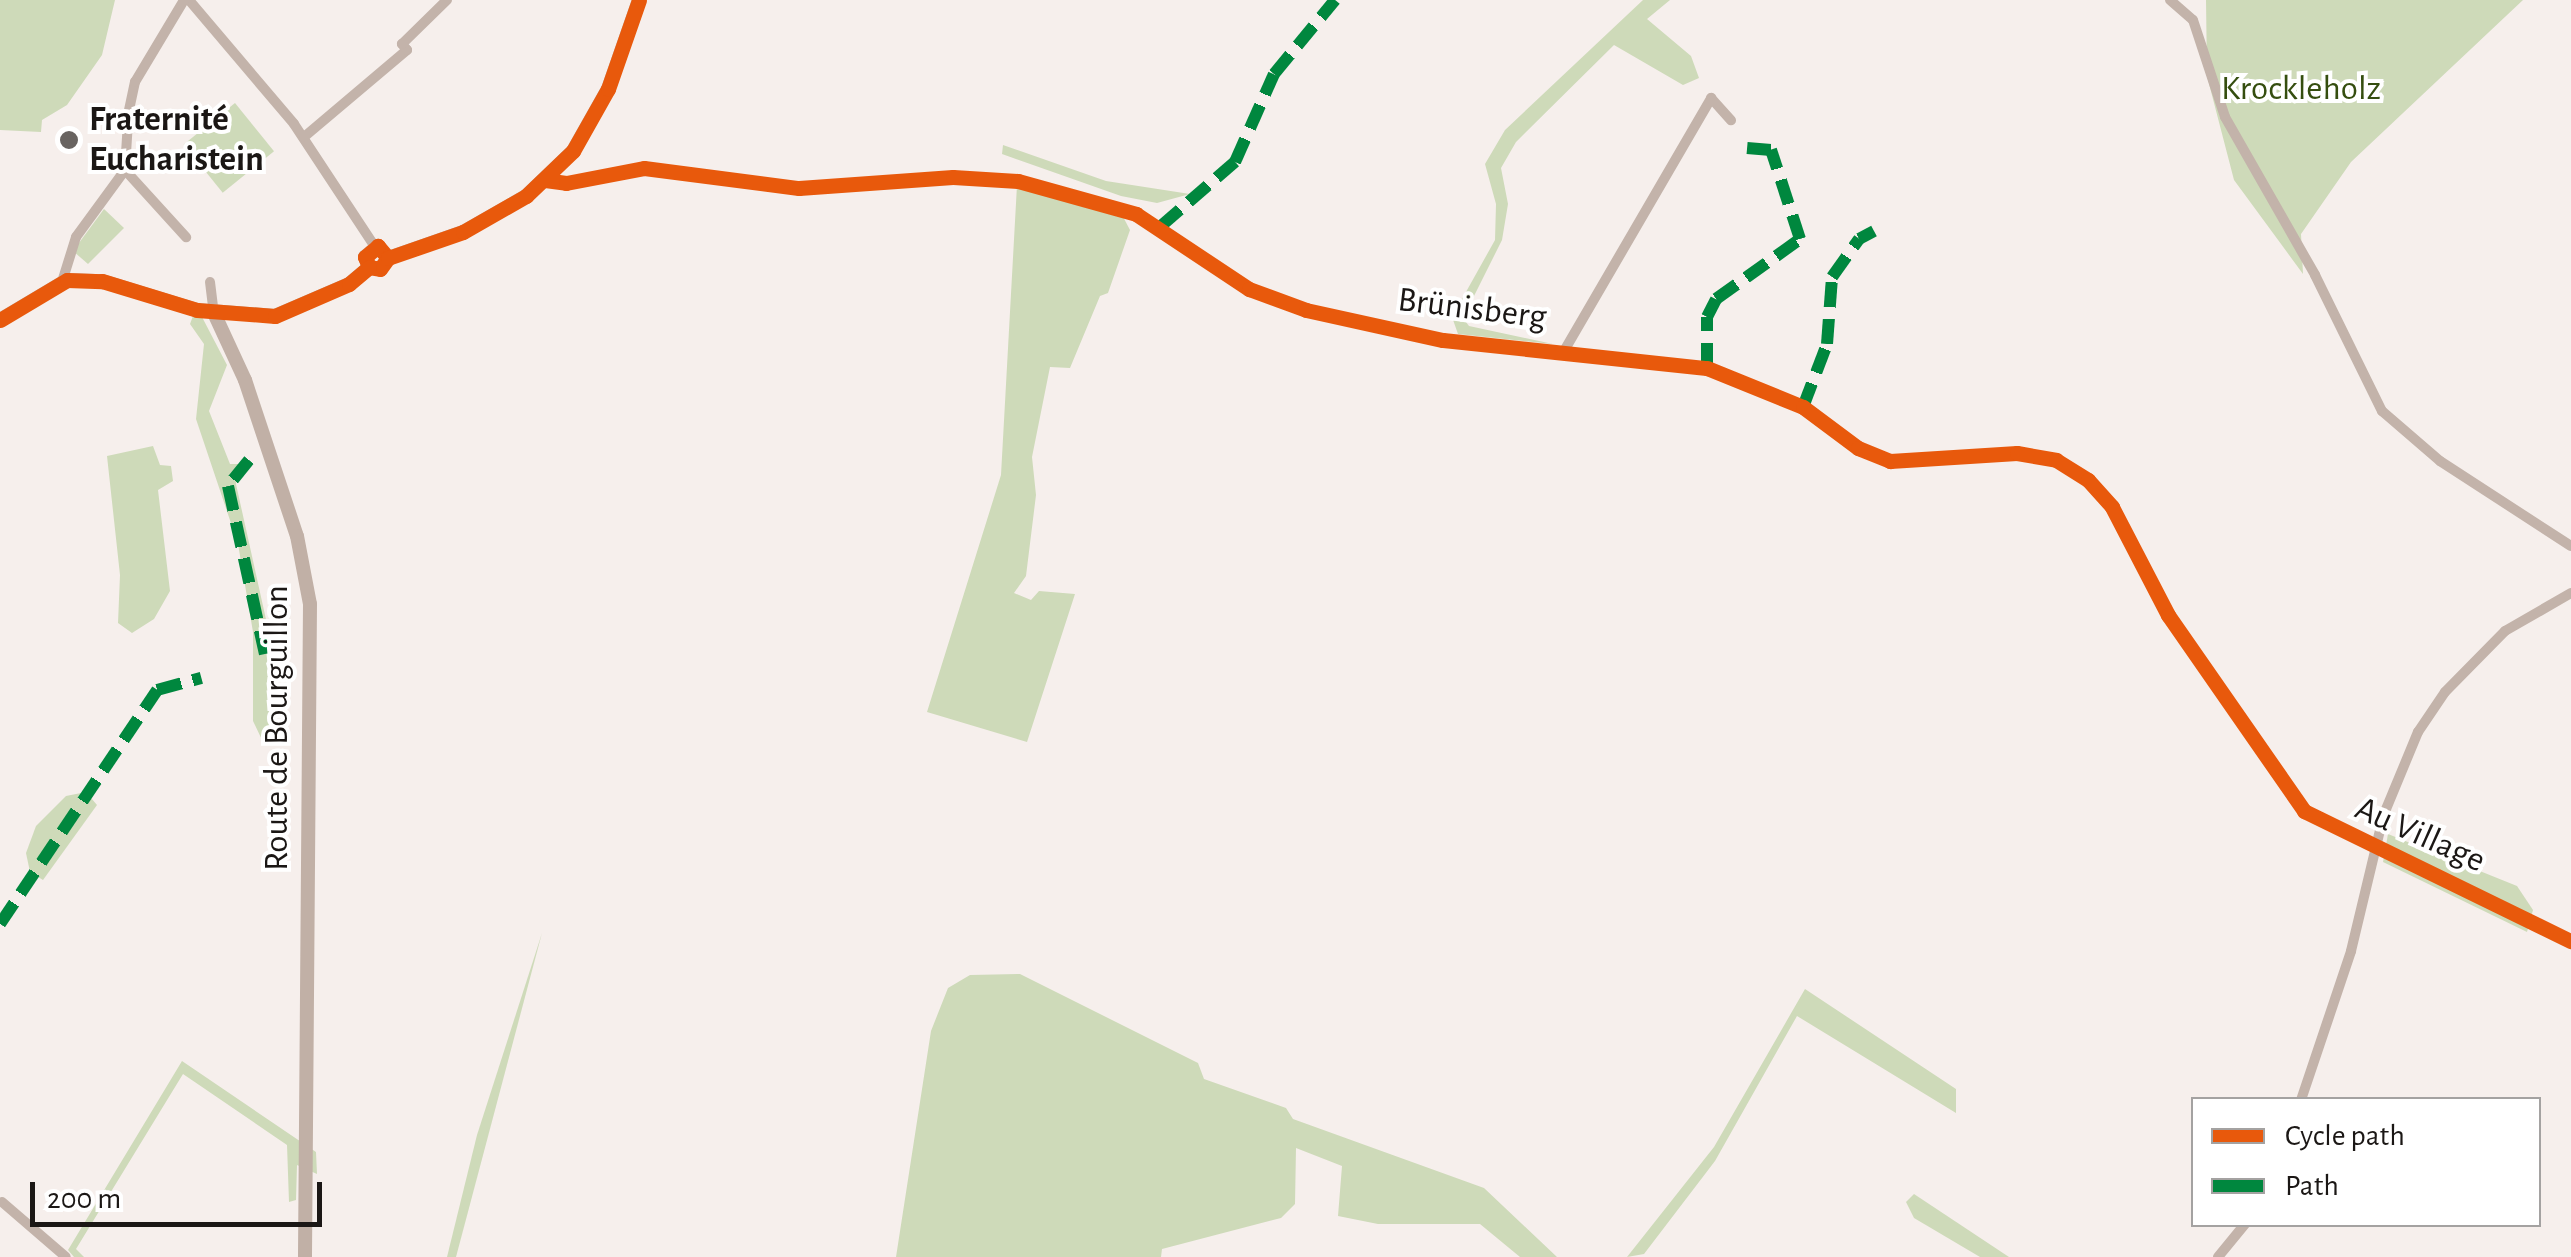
<!DOCTYPE html>
<meta charset="utf-8">
<style>
body{margin:0}
#map{position:relative;width:2571px;height:1257px;overflow:hidden;background:#f6efec;font-family:"Alegreya Sans",sans-serif}
div>[style]{position:absolute}
[style*='--x']{left:calc(var(--x)*1px);top:calc(var(--y)*1px);width:calc(var(--w)*1px);rotate:calc(var(--a)*1deg)}
.green>*{inset:0;background:#cedab9;transform-origin:0 0}
.minor>*{height:10px;margin:-5px;padding:0 5px;transform-origin:5px;border-radius:5px;background:#c3b3aa}
.secondary>*{height:14px;margin:-7px;padding:0 7px;transform-origin:7px;border-radius:7px;background:#c1b0a6}
.quiet>*{height:12px;margin-top:-6px;transform-origin:0;background:repeating-linear-gradient(90deg,#00873e 0 25px,transparent 0 37px)}
.cycleway>*{height:15px;margin:-7.5px;padding:0 7.5px;transform-origin:7.5px;border-radius:7.5px;background:#e8590c}
.dots>*{width:28px;height:28px;translate:-50% -50%;box-sizing:border-box;border:5px solid #fff;border-radius:50%}
span{translate:-50% -50%;white-space:nowrap;text-align:center;line-height:1.15;-webkit-text-stroke:8px #fff;paint-order:stroke}
.park-label{font-size:35px;color:#354e0f}
.poi-label{font-size:35px;color:#1b1715;font-weight:700}
.left{translate:0 -50%;text-align:left}
.street-label{font-size:35px;color:#1b1715}
.legend{position:absolute;left:2191px;top:1097px;width:350px;height:130px;box-sizing:border-box;background:#fff;border:2px solid #a4a2a1;margin:0;padding:12px 18px;list-style:none;font-size:30px;color:#1b1715}
.legend li{display:flex;align-items:center;gap:20px;height:50px}
.legend b{width:50px;border:2px solid #a4a2a1}
.scale{position:absolute;left:30px;top:1182px;width:292px;height:45px;box-sizing:border-box;border:5px solid #1b1715;border-top:0;padding-left:12px;font-size:30px;line-height:35px;white-space:nowrap;color:#1b1715;-webkit-text-stroke:8px #fff;paint-order:stroke}
</style>
<div id="map">
<div class="green">
<div style="clip-path:polygon(0 0,115px 0,102px 55px,67px 105px,42px 120px,41px 132px,0 130px)"></div>
<div style="clip-path:polygon(1643px 0,1670px 0,1647px 19px,1691px 56px,1699px 78px,1683px 85px,1614px 45px,1516px 142px,1501px 168px,1508px 204px,1502px 240px,1463px 318px,1469px 326px,1553px 344px,1458px 334px,1452px 317px,1495px 240px,1496px 204px,1485px 164px,1505px 130px)"></div>
<div style="clip-path:polygon(2206px 0,2523px 0,2351px 162px,2301px 234px,2303px 274px,2234px 180px,2207px 76px)"></div>
<div style="left:235px;top:103px;width:62px;height:66px;rotate:51deg"></div>
<div style="clip-path:polygon(1003px 145px,1106px 181px,1190px 194px,1157px 203px,1121px 196px,1002px 154px)"></div>
<div style="clip-path:polygon(1017px 185px,1120px 211px,1130px 230px,1108px 293px,1100px 296px,1070px 368px,1050px 367px,1032px 457px,1036px 495px,1026px 576px,1014px 593px,1031px 600px,1039px 591px,1075px 594px,1027px 742px,927px 712px,1001px 475px)"></div>
<div style="clip-path:polygon(104px 209px,124px 228px,88px 264px,73px 251px)"></div>
<div style="clip-path:polygon(193px 316px,202px 317px,227px 365px,209px 411px,230px 464px,241px 464px,236px 484px,267px 624px,270px 737px,263px 742px,253px 721px,253px 632px,238px 544px,196px 419px,204px 344px,190px 324px)"></div>
<div style="clip-path:polygon(153px 446px,160px 465px,171px 466px,173px 481px,158px 490px,170px 591px,154px 619px,132px 633px,118px 623px,120px 575px,107px 456px)"></div>
<div style="clip-path:polygon(86px 792px,97px 805px,43px 880px,30px 872px,26px 853px,36px 826px,66px 796px)"></div>
<div style="clip-path:polygon(2388px 834px,2517px 886px,2533px 910px,2527px 932px,2383px 862px)"></div>
<div style="clip-path:polygon(542px 933px,456px 1257px,447px 1257px,477px 1135px)"></div>
<div style="clip-path:polygon(1020px 974px,1198px 1063px,1204px 1079px,1286px 1108px,1293px 1119px,1484px 1188px,1557px 1257px,1520px 1257px,1480px 1224px,1378px 1224px,1338px 1216px,1342px 1166px,1296px 1148px,1295px 1204px,1281px 1218px,1162px 1249px,1161px 1257px,896px 1257px,931px 1031px,948px 988px,970px 975px)"></div>
<div style="clip-path:polygon(1805px 989px,1956px 1089px,1956px 1113px,1797px 1016px,1715px 1161px,1644px 1254px,1627px 1257px,1714px 1147px)"></div>
<div style="clip-path:polygon(182px 1061px,316px 1152px,317px 1174px,297px 1165px,296px 1200px,289px 1202px,287px 1145px,183px 1074px,76px 1249px,84px 1257px,74px 1257px,68px 1250px)"></div>
<div style="clip-path:polygon(1914px 1194px,2009px 1257px,1980px 1257px,1914px 1218px,1906px 1202px)"></div>
</div>
<div class="minor">
<div style="--x:189;--y:0;--w:162;--a:49.7"></div>
<div style="--x:294;--y:124;--w:147;--a:56.6"></div>
<div style="--x:2170;--y:0;--w:30;--a:41"></div>
<div style="--x:2193;--y:20;--w:102;--a:71.7"></div>
<div style="--x:2225;--y:117;--w:182;--a:60.3"></div>
<div style="--x:2315;--y:275;--w:152;--a:63.8"></div>
<div style="--x:2382;--y:411;--w:77;--a:40.8"></div>
<div style="--x:2440;--y:461;--w:156;--a:33"></div>
<div style="--x:129;--y:110;--w:29;--a:-78"></div>
<div style="--x:135;--y:82;--w:96;--a:-59.1"></div>
<div style="--x:304;--y:137;--w:135;--a:-40.2"></div>
<div style="--x:407;--y:50;--w:8;--a:-130"></div>
<div style="--x:402;--y:44;--w:63;--a:-44.4"></div>
<div style="--x:125;--y:170;--w:91;--a:47.7"></div>
<div style="--x:545;--y:180;--w:21;--a:8"></div>
<div style="--x:566;--y:183;--w:79;--a:-10.9"></div>
<div style="--x:644;--y:168;--w:156;--a:7.4"></div>
<div style="--x:799;--y:188;--w:154;--a:-4.1"></div>
<div style="--x:953;--y:177;--w:65;--a:3.5"></div>
<div style="--x:1018;--y:181;--w:123;--a:15.6"></div>
<div style="--x:1136;--y:214;--w:136;--a:33.6"></div>
<div style="--x:1249;--y:289;--w:61;--a:20.2"></div>
<div style="--x:1306;--y:310;--w:140;--a:12.4"></div>
<div style="--x:1443;--y:340;--w:265;--a:6.1"></div>
<div style="--x:1707;--y:368;--w:104;--a:22.1"></div>
<div style="--x:1803;--y:407;--w:69;--a:36.7"></div>
<div style="--x:1858;--y:448;--w:35;--a:22"></div>
<div style="--x:1890;--y:461;--w:127;--a:-3.6"></div>
<div style="--x:2017;--y:453;--w:40;--a:10"></div>
<div style="--x:2056;--y:460;--w:38;--a:32"></div>
<div style="--x:2088;--y:480;--w:36;--a:48"></div>
<div style="--x:2112;--y:507;--w:122;--a:62.6"></div>
<div style="--x:2168;--y:615;--w:239;--a:55.2"></div>
<div style="--x:2304;--y:811;--w:297;--a:26"></div>
<div style="--x:62;--y:282;--w:47;--a:-72.7"></div>
<div style="--x:76;--y:237;--w:83;--a:-53.8"></div>
<div style="--x:125;--y:170;--w:49;--a:-86.5"></div>
<div style="--x:210;--y:282;--w:31;--a:83"></div>
<div style="--x:1564;--y:351;--w:293;--a:-59.8"></div>
<div style="--x:1711;--y:98;--w:30;--a:48"></div>
<div style="--x:2301;--y:1100;--w:157;--a:-71.4"></div>
<div style="--x:2351;--y:951;--w:141;--a:-76.5"></div>
<div style="--x:2384;--y:814;--w:89;--a:-67.5"></div>
<div style="--x:2418;--y:732;--w:48;--a:-56"></div>
<div style="--x:2445;--y:692;--w:86;--a:-45.5"></div>
<div style="--x:2505;--y:631;--w:76;--a:-29.9"></div>
<div style="--x:2;--y:1202;--w:84;--a:40.7"></div>
<div style="--x:2218;--y:1257;--w:43;--a:-50.7"></div>
</div>
<div class="secondary">
<div style="--x:388;--y:258;--w:16;--a:-130"></div>
<div style="--x:378;--y:246;--w:17;--a:140"></div>
<div style="--x:365;--y:257;--w:11;--a:68"></div>
<div style="--x:369;--y:267;--w:11;--a:10"></div>
<div style="--x:380;--y:269;--w:14;--a:-54"></div>
<div style="--x:388;--y:258;--w:79;--a:-19.1"></div>
<div style="--x:463;--y:232;--w:73;--a:-29.7"></div>
<div style="--x:526;--y:196;--w:65;--a:-43.8"></div>
<div style="--x:573;--y:151;--w:71;--a:-60.6"></div>
<div style="--x:608;--y:89;--w:94;--a:-70.8"></div>
<div style="--x:214;--y:313;--w:74;--a:65.2"></div>
<div style="--x:245;--y:380;--w:164;--a:71.6"></div>
<div style="--x:297;--y:536;--w:69;--a:79.2"></div>
<div style="--x:310;--y:604;--w:653;--a:90.44"></div>
<div style="--x:0;--y:320;--w:78;--a:-30.8"></div>
<div style="--x:67;--y:280;--w:35;--a:2"></div>
<div style="--x:102;--y:281;--w:99;--a:17"></div>
<div style="--x:197;--y:310;--w:78;--a:4.4"></div>
<div style="--x:275;--y:316;--w:81;--a:-23.4"></div>
<div style="--x:349;--y:284;--w:26;--a:-40"></div>
</div>
<div class="quiet">
<div style="--x:1161;--y:226;--w:98;--a:-40.9"></div>
<div style="--x:1235;--y:162;--w:96;--a:-66.1"></div>
<div style="--x:1274;--y:74;--w:96;--a:-50.5"></div>
<div style="--x:1707;--y:368;--w:51;--a:-90"></div>
<div style="--x:1707;--y:317;--w:20;--a:-63"></div>
<div style="--x:1716;--y:299;--w:103;--a:-35.5"></div>
<div style="--x:1800;--y:239;--w:94;--a:-108"></div>
<div style="--x:1771;--y:150;--w:24;--a:-175"></div>
<div style="--x:1803;--y:407;--w:67;--a:-69.1"></div>
<div style="--x:1827;--y:344;--w:67;--a:-85.7"></div>
<div style="--x:1832;--y:277;--w:47;--a:-54.6"></div>
<div style="--x:1859;--y:239;--w:17;--a:-28"></div>
<div style="--x:249;--y:460;--w:33;--a:129"></div>
<div style="--x:228;--y:486;--w:172;--a:77.6"></div>
<div style="--x:0;--y:924;--w:282;--a:-56.1"></div>
<div style="--x:157;--y:690;--w:46;--a:-15.3"></div>
</div>
<div class="cycleway">
<div style="--x:545;--y:180;--w:21;--a:8"></div>
<div style="--x:566;--y:183;--w:79;--a:-10.9"></div>
<div style="--x:644;--y:168;--w:156;--a:7.4"></div>
<div style="--x:799;--y:188;--w:154;--a:-4.1"></div>
<div style="--x:953;--y:177;--w:65;--a:3.5"></div>
<div style="--x:1018;--y:181;--w:123;--a:15.6"></div>
<div style="--x:1136;--y:214;--w:136;--a:33.6"></div>
<div style="--x:1249;--y:289;--w:61;--a:20.2"></div>
<div style="--x:1306;--y:310;--w:140;--a:12.4"></div>
<div style="--x:1443;--y:340;--w:265;--a:6.1"></div>
<div style="--x:1707;--y:368;--w:104;--a:22.1"></div>
<div style="--x:1803;--y:407;--w:69;--a:36.7"></div>
<div style="--x:1858;--y:448;--w:35;--a:22"></div>
<div style="--x:1890;--y:461;--w:127;--a:-3.6"></div>
<div style="--x:2017;--y:453;--w:40;--a:10"></div>
<div style="--x:2056;--y:460;--w:38;--a:32"></div>
<div style="--x:2088;--y:480;--w:36;--a:48"></div>
<div style="--x:2112;--y:507;--w:122;--a:62.6"></div>
<div style="--x:2168;--y:615;--w:239;--a:55.2"></div>
<div style="--x:2304;--y:811;--w:297;--a:26"></div>
<div style="--x:388;--y:258;--w:16;--a:-130"></div>
<div style="--x:378;--y:246;--w:17;--a:140"></div>
<div style="--x:365;--y:257;--w:11;--a:68"></div>
<div style="--x:369;--y:267;--w:11;--a:10"></div>
<div style="--x:380;--y:269;--w:14;--a:-54"></div>
<div style="--x:388;--y:258;--w:79;--a:-19.1"></div>
<div style="--x:463;--y:232;--w:73;--a:-29.7"></div>
<div style="--x:526;--y:196;--w:65;--a:-43.8"></div>
<div style="--x:573;--y:151;--w:71;--a:-60.6"></div>
<div style="--x:608;--y:89;--w:94;--a:-70.8"></div>
<div style="--x:0;--y:320;--w:78;--a:-30.8"></div>
<div style="--x:67;--y:280;--w:35;--a:2"></div>
<div style="--x:102;--y:281;--w:99;--a:17"></div>
<div style="--x:197;--y:310;--w:78;--a:4.4"></div>
<div style="--x:275;--y:316;--w:81;--a:-23.4"></div>
<div style="--x:349;--y:284;--w:26;--a:-40"></div>
</div>
<div class="dots">
<div style="left:69px;top:140px;background:#686360"></div>
</div>
<div class="park-label">
<span style="left:2301px;top:89px">Krockleholz</span>
</div>
<div class="poi-label">
<span class="left" style="left:89px;top:140px">Fraternité<br>Eucharistein</span>
</div>
<div class="street-label">
<span style="left:1472px;top:309px;rotate:7deg">Brünisberg</span>
<span style="left:277px;top:728px;rotate:-90deg">Route de Bourguillon</span>
<span style="left:2420px;top:835px;rotate:24deg">Au Village</span>
</div>
<ul class="legend">
<li><b style="height:12px;background:#e8590c"></b>Cycle path</li>
<li><b style="height:12px;background:#00873e"></b>Path</li>
</ul>
<div class="scale">200 m</div>
</div>
